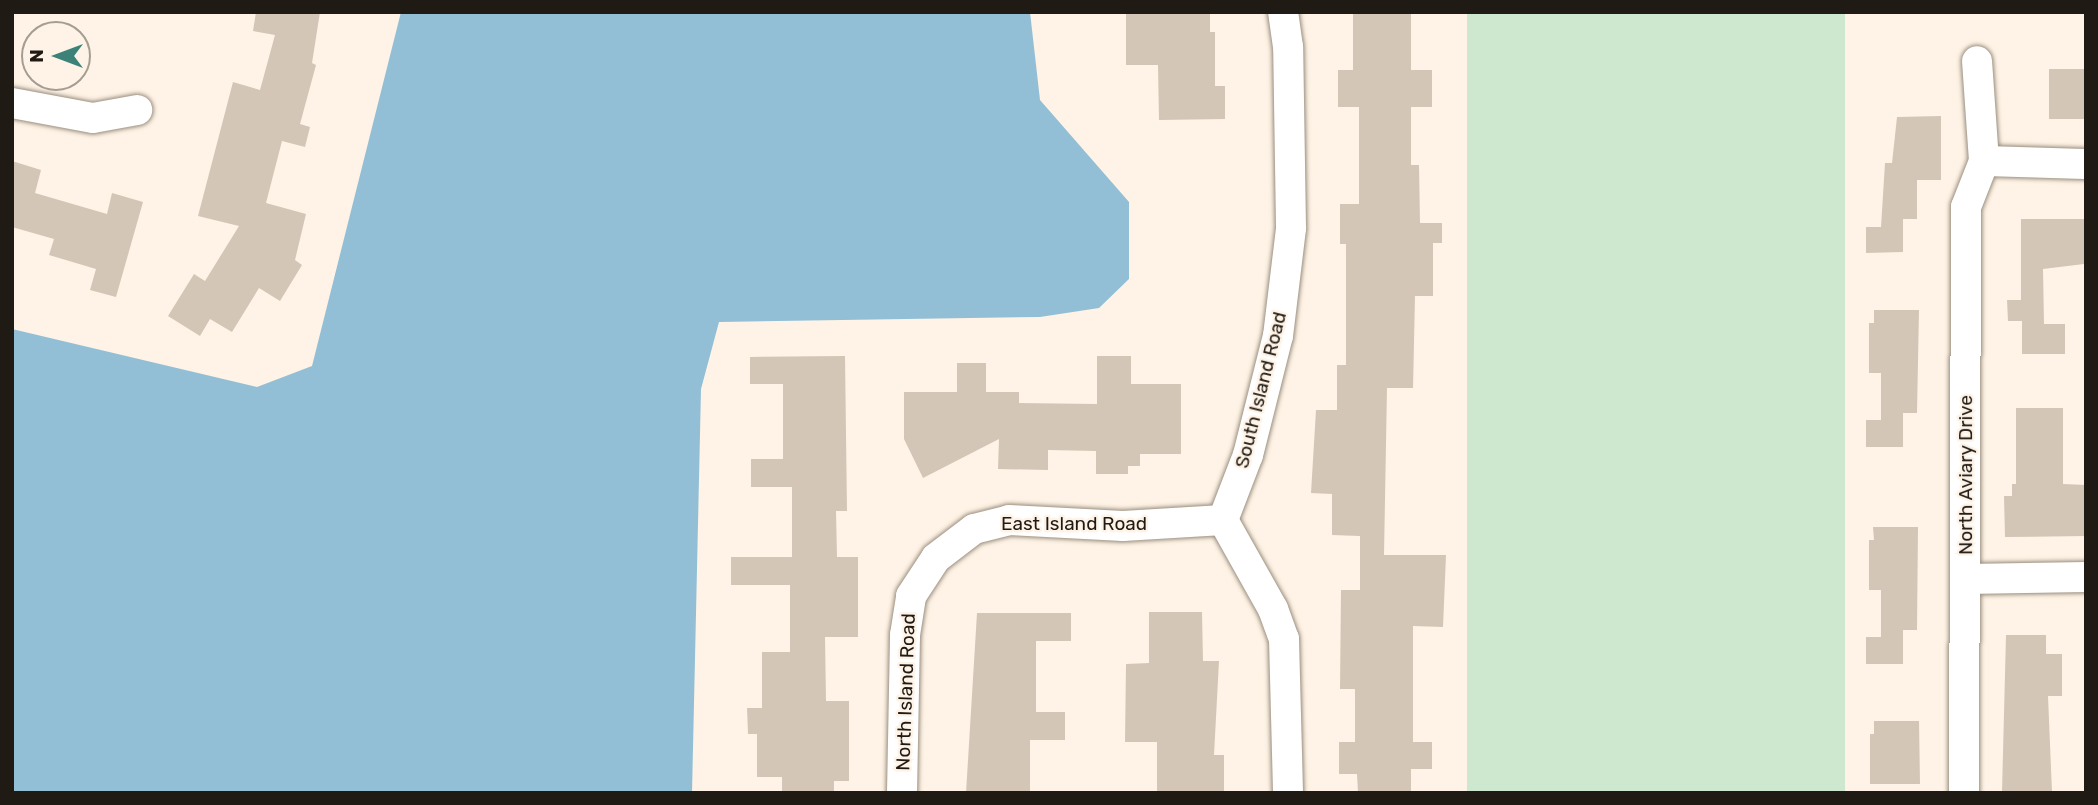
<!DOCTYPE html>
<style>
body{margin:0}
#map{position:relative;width:2098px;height:805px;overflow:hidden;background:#fef3e6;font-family:Rubik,sans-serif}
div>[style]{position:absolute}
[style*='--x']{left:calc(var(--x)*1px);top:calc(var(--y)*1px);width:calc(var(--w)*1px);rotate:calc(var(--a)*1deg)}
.green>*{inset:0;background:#cde8ce;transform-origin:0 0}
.water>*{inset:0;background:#92bfd5}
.building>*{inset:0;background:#d3c6b6;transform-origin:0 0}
.roads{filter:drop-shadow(0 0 2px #9a8e7f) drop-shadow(0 0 2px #9a8e7f)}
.street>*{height:30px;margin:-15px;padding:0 15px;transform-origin:15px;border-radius:15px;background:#fff}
span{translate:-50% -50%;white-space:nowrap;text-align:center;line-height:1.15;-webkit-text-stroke:5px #fef3e6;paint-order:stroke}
.street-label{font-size:19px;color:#1f1a14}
.frame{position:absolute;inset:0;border:14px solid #1f1a14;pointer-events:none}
.north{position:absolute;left:21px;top:21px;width:70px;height:70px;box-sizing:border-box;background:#fef3e6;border:2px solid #a59c92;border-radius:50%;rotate:270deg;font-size:19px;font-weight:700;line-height:28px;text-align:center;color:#1f1a14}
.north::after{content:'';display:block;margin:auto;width:24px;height:32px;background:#3c8278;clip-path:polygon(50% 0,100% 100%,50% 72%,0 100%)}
</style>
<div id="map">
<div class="green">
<div style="left:1467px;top:12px;width:378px;height:781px"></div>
</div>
<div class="water">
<div style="clip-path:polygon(401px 12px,1030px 12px,1040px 100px,1129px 202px,1129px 279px,1099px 308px,1040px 317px,719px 322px,701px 389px,692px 793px,12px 793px,12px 329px,257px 387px,312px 366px)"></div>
</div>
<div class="building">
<div style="clip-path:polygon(256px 12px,320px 12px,312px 63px,316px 65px,300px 124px,310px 127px,305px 147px,282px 141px,266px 203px,306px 214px,295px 260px,302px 265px,280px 301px,259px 288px,232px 332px,210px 319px,200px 336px,168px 316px,194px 274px,205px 281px,239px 226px,198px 216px,233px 82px,260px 90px,275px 35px,253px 31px)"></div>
<div style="clip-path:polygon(1126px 12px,1210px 12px,1210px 32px,1215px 32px,1215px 86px,1225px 86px,1225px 119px,1159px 120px,1158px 65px,1126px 65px)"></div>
<div style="clip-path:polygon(1353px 12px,1411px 12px,1411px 70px,1432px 70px,1432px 107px,1411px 107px,1411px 165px,1419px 165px,1420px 223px,1442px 223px,1442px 243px,1433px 243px,1433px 296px,1415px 296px,1413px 388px,1387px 388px,1384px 555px,1446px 555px,1443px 627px,1413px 626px,1413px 742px,1432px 742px,1432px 769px,1411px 769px,1411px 793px,1358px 793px,1357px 774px,1339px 774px,1339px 742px,1355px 742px,1355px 689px,1340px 689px,1341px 590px,1360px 590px,1360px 536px,1332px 535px,1332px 494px,1311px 493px,1316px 410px,1337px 410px,1337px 365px,1346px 365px,1346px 244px,1340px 244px,1340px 204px,1359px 204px,1359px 107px,1338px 107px,1338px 70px,1353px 70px)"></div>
<div style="left:2049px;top:69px;width:37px;height:50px"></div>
<div style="clip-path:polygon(1941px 116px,1941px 180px,1917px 180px,1917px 219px,1903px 219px,1903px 252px,1866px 253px,1866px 227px,1881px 227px,1885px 163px,1892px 163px,1897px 117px)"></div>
<div style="clip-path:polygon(12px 161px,41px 170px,35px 193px,107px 214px,112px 193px,143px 202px,116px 297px,90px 290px,96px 269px,49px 255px,54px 239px,12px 227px)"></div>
<div style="clip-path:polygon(2021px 219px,2084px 219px,2084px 264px,2043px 269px,2044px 324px,2065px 324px,2065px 354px,2022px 354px,2022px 321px,2008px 321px,2007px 300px,2021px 300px)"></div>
<div style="clip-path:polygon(1874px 310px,1919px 310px,1917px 413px,1903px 413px,1903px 447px,1866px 447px,1866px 420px,1881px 420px,1881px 373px,1869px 373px,1869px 323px,1874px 323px)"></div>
<div style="clip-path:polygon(845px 356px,847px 511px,836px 511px,837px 557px,858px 557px,858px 637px,825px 637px,826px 701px,849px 701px,849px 781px,834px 781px,834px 793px,782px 793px,782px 777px,757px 777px,757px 734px,748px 734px,747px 708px,762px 708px,762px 652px,790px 652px,790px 585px,731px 585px,731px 557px,792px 557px,792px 487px,751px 487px,751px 459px,783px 459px,783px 384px,750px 384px,750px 357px)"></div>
<div style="clip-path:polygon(1097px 356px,1131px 356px,1131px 384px,1181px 384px,1181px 454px,1140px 454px,1140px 466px,1128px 466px,1128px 474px,1096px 474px,1096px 451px,1048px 450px,1048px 470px,998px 469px,999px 439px,923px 478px,904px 439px,904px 392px,957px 392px,957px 363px,986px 363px,986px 392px,1019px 392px,1019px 403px,1097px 404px)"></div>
<div style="clip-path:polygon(2016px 408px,2063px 408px,2063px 484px,2086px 485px,2086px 536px,2005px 537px,2004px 496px,2012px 496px,2012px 484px,2016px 484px)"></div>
<div style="clip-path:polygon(1873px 527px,1918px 527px,1917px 630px,1903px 630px,1903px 664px,1866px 664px,1866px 637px,1881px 637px,1881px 590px,1869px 590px,1869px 540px,1874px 540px)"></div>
<div style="clip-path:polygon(1149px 612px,1202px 612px,1203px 661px,1219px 661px,1214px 755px,1224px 755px,1224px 793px,1157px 793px,1157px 742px,1125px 742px,1126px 664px,1149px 663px)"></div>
<div style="clip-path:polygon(977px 613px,1071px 613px,1071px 641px,1036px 641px,1036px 712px,1065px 712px,1065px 740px,1030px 740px,1030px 791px,966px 793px)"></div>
<div style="clip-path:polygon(2006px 635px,2046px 635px,2046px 654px,2062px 654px,2062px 696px,2048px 696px,2052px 792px,2002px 792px)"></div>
<div style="clip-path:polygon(1874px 721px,1919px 721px,1920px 784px,1870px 784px,1870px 734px,1874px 734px)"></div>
</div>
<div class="roads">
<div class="street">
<div style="--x:12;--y:103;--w:82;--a:10.5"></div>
<div style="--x:93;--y:118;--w:45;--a:-10.3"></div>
<div style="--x:1984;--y:161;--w:102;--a:1.7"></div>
<div style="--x:1223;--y:520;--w:70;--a:-69"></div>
<div style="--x:1248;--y:455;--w:123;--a:-75.9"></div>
<div style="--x:1278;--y:336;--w:109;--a:-83.1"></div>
<div style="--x:1291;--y:228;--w:181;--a:-90.9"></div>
<div style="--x:1288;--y:47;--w:35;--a:-98"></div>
<div style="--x:1223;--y:520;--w:102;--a:60.7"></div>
<div style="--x:1273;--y:609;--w:32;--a:70"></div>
<div style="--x:1284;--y:639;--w:154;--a:88.5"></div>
<div style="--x:1966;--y:579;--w:120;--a:-1"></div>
<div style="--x:902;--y:793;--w:158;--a:-88.9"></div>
<div style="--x:905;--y:635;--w:39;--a:-81"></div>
<div style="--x:911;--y:596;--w:45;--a:-56.7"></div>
<div style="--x:936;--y:558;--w:48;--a:-37.3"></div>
<div style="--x:974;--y:529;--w:36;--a:-14"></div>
<div style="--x:1009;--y:520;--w:114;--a:3"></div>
<div style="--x:1123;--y:526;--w:100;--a:-3.4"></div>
<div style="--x:1964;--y:793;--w:586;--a:-89.8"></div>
<div style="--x:1966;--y:207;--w:49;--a:-68.6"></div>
<div style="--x:1984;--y:161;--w:100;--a:-94"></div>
</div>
</div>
<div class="street-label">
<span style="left:1261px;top:390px;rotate:-76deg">South Island Road</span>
<span style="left:1966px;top:475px;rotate:-90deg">North Aviary Drive</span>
<span style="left:1074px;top:524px">East Island Road</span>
<span style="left:906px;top:692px;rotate:-88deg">North Island Road</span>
</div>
<div class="frame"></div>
<div class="north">N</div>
</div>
